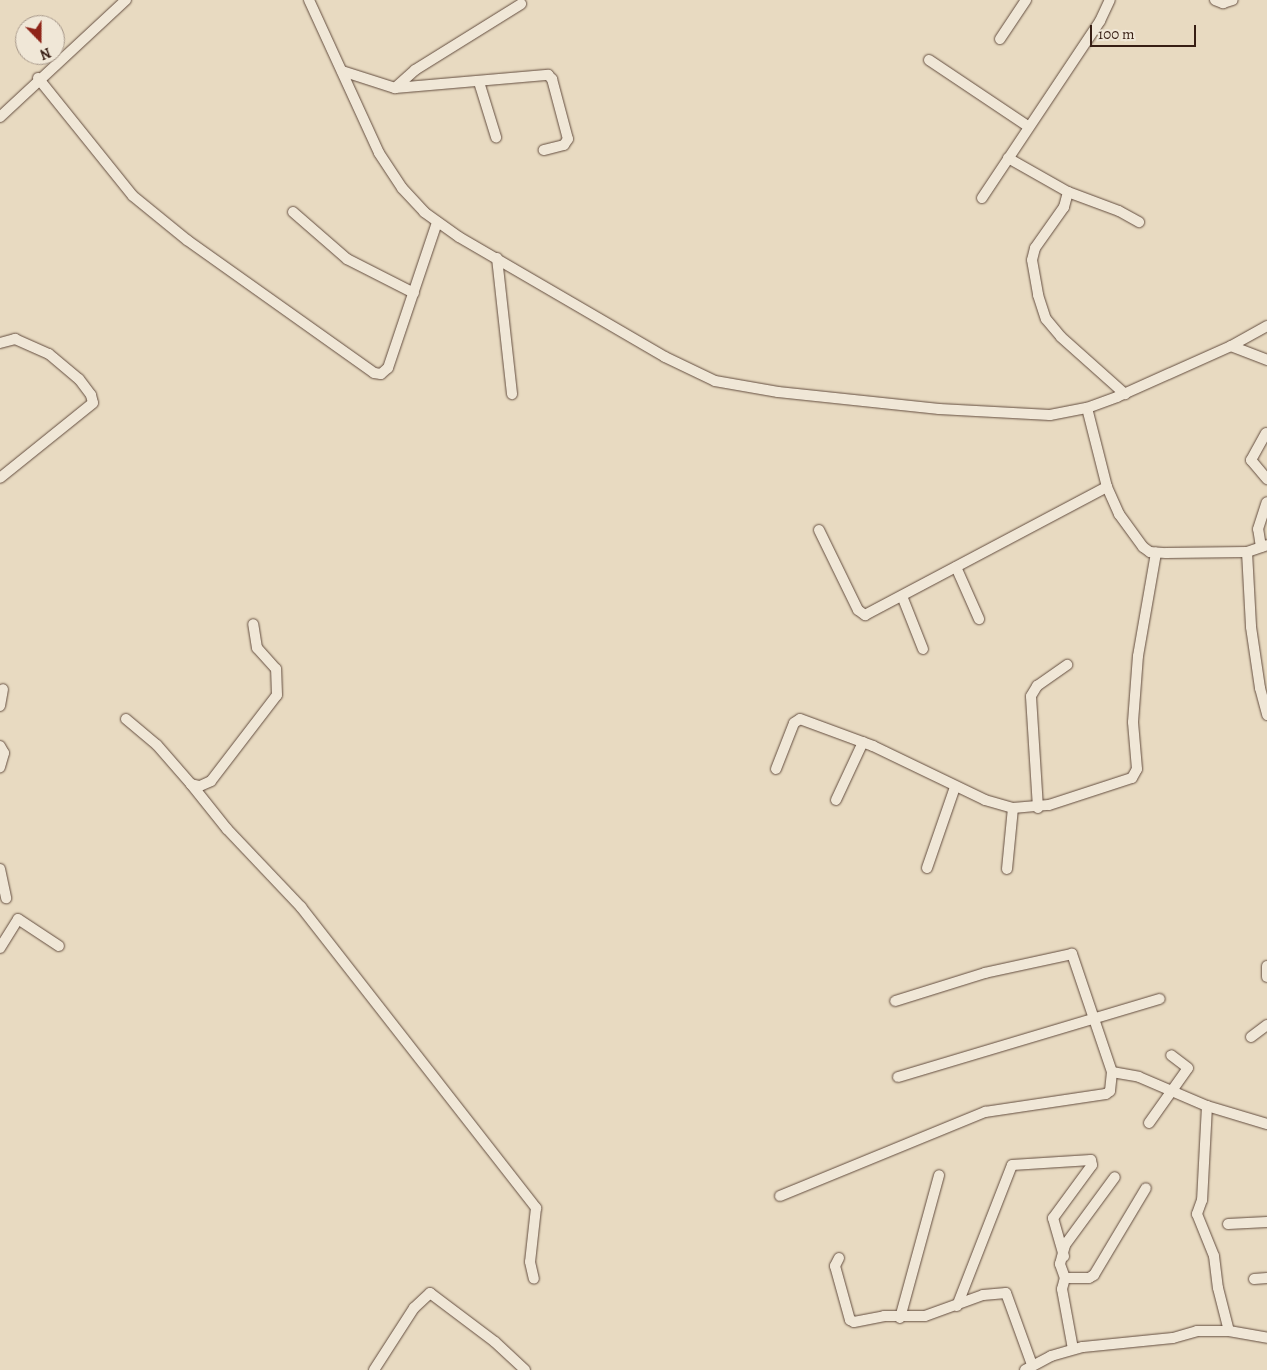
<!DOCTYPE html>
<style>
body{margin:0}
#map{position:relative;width:1267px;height:1370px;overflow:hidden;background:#e8dac1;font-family:Alegreya,serif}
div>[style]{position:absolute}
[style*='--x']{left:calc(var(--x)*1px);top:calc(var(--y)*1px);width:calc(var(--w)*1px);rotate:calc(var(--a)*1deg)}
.roads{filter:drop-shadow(0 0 1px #634d3f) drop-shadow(0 0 1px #634d3f)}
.minor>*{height:10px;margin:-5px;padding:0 5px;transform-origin:5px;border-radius:5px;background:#f0e7d7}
span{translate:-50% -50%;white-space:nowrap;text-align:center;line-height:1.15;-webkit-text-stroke:5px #f0e7d7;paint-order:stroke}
.north{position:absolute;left:15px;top:15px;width:50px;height:50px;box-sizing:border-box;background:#f0e7d7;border:1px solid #a69789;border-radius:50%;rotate:158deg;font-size:14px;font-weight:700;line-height:20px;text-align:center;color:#371e14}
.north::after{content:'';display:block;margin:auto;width:18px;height:22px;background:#8f2418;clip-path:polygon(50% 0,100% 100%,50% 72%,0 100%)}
.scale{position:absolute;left:1090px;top:25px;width:106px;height:22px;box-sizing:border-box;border:2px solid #371e14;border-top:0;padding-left:6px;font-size:15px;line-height:18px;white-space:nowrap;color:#371e14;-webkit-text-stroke:4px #f0e7d7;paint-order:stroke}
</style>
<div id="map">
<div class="roads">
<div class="minor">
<div style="--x:309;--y:0;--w:168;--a:65.4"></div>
<div style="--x:379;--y:153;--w:42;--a:56.7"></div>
<div style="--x:402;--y:188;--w:33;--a:47"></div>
<div style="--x:424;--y:212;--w:43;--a:35.5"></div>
<div style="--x:459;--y:237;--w:238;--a:30.2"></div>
<div style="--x:665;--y:357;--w:55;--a:25.6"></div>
<div style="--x:715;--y:381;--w:64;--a:9.9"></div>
<div style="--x:778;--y:392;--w:162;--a:6"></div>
<div style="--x:939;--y:409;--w:111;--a:3.1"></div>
<div style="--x:1050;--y:415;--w:38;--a:-11"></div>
<div style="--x:1087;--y:408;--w:32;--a:-20"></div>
<div style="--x:1117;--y:397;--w:125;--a:-24.1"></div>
<div style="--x:1231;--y:346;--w:41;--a:-29.1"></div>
<div style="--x:1215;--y:0;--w:9;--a:21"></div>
<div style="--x:1223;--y:3;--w:10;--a:-17"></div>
<div style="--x:1000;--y:39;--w:47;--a:-56.3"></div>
<div style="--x:929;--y:60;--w:120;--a:33.8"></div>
<div style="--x:342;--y:71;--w:56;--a:17.8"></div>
<div style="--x:395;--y:88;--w:154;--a:-4.9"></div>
<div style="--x:548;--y:75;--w:6;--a:45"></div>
<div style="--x:552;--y:79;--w:62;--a:75.1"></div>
<div style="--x:568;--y:139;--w:7;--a:124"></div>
<div style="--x:564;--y:145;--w:21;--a:166"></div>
<div style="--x:38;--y:78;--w:151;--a:51.2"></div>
<div style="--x:133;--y:196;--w:70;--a:39.2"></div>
<div style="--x:187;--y:240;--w:229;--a:35.4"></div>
<div style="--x:374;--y:373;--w:7;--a:8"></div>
<div style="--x:381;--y:374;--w:9;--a:-41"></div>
<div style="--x:388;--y:368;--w:154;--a:-71.4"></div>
<div style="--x:479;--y:82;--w:58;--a:72.8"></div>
<div style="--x:395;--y:88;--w:27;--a:-42"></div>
<div style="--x:415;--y:70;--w:125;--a:-31.9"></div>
<div style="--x:0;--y:117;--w:172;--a:-42.9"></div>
<div style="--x:1008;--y:158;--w:69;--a:29.5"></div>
<div style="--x:1068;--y:192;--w:16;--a:105"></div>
<div style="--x:1064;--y:207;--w:50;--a:125.3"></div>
<div style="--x:1035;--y:248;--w:12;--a:104"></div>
<div style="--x:1032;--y:260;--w:36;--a:80"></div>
<div style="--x:1038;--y:295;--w:25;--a:72"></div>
<div style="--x:1046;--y:319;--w:23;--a:50"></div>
<div style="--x:1061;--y:337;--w:86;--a:41.7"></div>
<div style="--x:1068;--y:192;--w:54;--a:20.4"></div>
<div style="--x:1119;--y:211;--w:23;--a:29"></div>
<div style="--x:982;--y:198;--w:213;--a:-56.3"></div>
<div style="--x:1100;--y:21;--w:23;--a:-65"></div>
<div style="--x:293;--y:212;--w:72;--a:41"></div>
<div style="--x:347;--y:259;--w:75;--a:26.9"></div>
<div style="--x:497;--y:258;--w:137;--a:83.7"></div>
<div style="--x:0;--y:343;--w:16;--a:-15"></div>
<div style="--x:15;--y:339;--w:37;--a:24"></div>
<div style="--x:49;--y:354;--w:39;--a:40"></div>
<div style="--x:79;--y:379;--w:20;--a:53"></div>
<div style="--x:91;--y:395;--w:8;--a:76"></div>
<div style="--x:93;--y:403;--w:119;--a:141.1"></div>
<div style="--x:1231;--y:346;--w:39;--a:21"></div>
<div style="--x:1087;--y:408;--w:81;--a:75.8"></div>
<div style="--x:1107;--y:487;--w:30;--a:66"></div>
<div style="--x:1119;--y:514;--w:41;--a:54"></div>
<div style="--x:1143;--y:547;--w:9;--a:36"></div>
<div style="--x:1150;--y:552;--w:16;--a:4"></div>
<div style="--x:1166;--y:553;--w:81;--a:-0.7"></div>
<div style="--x:1247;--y:552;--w:21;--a:-19"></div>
<div style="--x:1266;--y:433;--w:31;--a:119"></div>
<div style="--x:1251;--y:460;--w:25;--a:50"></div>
<div style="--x:819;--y:530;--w:89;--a:64"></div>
<div style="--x:858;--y:610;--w:9;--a:36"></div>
<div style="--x:865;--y:615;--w:274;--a:-27.9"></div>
<div style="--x:1261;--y:547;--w:18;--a:-99"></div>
<div style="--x:1258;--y:529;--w:28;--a:-72"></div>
<div style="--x:1247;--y:552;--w:75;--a:86.9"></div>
<div style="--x:1251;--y:627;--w:62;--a:81.6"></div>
<div style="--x:1260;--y:688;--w:28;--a:75"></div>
<div style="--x:956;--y:567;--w:57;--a:66.1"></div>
<div style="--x:902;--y:596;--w:57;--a:68.4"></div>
<div style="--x:0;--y:706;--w:17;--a:-80"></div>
<div style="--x:126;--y:719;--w:40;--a:40"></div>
<div style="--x:157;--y:745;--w:52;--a:48.9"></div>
<div style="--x:191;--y:784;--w:9;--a:13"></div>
<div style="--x:200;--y:786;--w:12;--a:-24"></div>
<div style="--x:211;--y:781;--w:108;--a:-52.5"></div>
<div style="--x:277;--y:695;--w:26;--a:-92"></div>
<div style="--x:276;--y:669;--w:28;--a:-132"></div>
<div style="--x:257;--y:648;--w:24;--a:-99"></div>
<div style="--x:0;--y:746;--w:8;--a:60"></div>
<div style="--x:4;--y:753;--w:15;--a:106"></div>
<div style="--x:776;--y:769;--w:49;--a:-68.6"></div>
<div style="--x:794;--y:723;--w:7;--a:-34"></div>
<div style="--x:800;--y:719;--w:78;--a:20.3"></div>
<div style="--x:873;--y:746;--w:124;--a:25.7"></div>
<div style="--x:985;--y:800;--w:29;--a:16"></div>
<div style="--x:1013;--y:808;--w:36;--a:-5"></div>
<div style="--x:1049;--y:805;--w:87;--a:-18"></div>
<div style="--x:1132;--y:778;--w:10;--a:-61"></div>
<div style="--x:1137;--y:769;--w:47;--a:-94.9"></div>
<div style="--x:1133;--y:722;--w:66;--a:-85.7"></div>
<div style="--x:1138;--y:656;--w:105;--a:-80.1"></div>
<div style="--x:191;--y:784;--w:58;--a:51.3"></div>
<div style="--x:227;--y:829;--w:108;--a:46.5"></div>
<div style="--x:301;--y:907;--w:382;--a:52"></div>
<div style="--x:536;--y:1208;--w:54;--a:96.3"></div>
<div style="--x:530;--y:1262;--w:17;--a:77"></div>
<div style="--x:836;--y:800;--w:64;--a:-65"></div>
<div style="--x:1038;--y:808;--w:112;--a:-93.6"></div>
<div style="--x:1031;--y:696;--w:12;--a:-59"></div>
<div style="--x:1037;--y:686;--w:37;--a:-35"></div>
<div style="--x:927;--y:868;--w:86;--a:-70.9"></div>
<div style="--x:0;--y:869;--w:30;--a:78"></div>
<div style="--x:1007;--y:869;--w:61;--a:-84.4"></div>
<div style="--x:0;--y:948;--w:34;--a:-58"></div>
<div style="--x:18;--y:919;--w:49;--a:33.4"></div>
<div style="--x:1267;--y:966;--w:11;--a:90"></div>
<div style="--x:1251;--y:1037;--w:20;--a:-37"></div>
<div style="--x:1112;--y:1072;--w:27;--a:10"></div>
<div style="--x:1139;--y:1077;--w:74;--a:23.1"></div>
<div style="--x:1207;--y:1106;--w:63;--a:16.7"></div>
<div style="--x:898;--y:1077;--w:273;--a:-16.6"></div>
<div style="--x:1207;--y:1106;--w:94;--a:93"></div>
<div style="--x:1202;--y:1200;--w:15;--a:110"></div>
<div style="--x:1197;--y:1214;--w:45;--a:68"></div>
<div style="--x:1214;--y:1256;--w:32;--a:83"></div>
<div style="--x:1218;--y:1288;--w:44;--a:75.7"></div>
<div style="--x:1149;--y:1123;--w:67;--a:-54.7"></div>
<div style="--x:1188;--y:1068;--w:21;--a:-143"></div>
<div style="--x:780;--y:1196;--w:222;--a:-22.3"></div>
<div style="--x:985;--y:1112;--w:122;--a:-8.5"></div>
<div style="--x:1106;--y:1094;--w:5;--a:-37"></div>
<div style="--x:1110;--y:1091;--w:19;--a:-84"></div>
<div style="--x:1112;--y:1072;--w:125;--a:-108.7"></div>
<div style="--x:1072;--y:954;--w:89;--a:167.7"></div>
<div style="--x:985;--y:973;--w:94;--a:162.7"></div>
<div style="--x:1228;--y:1224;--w:39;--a:-3"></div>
<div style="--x:839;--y:1258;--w:9;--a:117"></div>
<div style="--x:835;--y:1266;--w:56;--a:74.5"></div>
<div style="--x:850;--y:1320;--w:4;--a:27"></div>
<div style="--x:854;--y:1322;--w:31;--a:-11"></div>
<div style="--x:884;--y:1316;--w:41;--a:0"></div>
<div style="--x:925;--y:1316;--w:62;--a:-19.9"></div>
<div style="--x:983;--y:1295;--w:23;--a:-5"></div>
<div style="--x:1006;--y:1293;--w:77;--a:70.1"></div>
<div style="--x:1065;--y:1278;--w:24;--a:0"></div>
<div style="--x:1089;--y:1278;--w:6;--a:-31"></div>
<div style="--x:1094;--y:1275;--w:101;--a:-59.1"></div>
<div style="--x:1254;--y:1279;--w:13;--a:-4"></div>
<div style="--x:957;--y:1306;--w:151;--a:-68.7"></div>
<div style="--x:1012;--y:1165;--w:79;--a:-3.6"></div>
<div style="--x:1091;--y:1160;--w:5;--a:79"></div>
<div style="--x:1092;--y:1165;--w:66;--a:126.3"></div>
<div style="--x:1053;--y:1218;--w:40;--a:74"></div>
<div style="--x:900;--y:1318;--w:148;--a:-74.7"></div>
<div style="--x:1073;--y:1349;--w:61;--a:-100.4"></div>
<div style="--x:1062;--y:1289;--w:11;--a:-75"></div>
<div style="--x:1065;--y:1278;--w:15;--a:-110"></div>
<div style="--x:1060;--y:1264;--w:20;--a:-75"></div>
<div style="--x:1065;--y:1245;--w:84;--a:-53.7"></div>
<div style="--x:374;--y:1370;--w:74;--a:-57.2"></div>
<div style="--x:414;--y:1308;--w:22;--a:-43"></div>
<div style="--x:430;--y:1293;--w:81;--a:37"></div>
<div style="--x:495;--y:1342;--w:41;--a:43"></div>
<div style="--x:1025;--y:1370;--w:30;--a:-28"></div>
<div style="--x:1051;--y:1356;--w:33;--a:-16"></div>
<div style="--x:1083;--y:1347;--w:90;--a:-5.7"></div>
<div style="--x:1173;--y:1338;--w:25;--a:-16"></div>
<div style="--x:1197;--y:1331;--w:32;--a:0"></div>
<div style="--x:1229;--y:1331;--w:39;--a:10"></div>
</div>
</div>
<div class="north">N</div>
<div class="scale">100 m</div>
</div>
